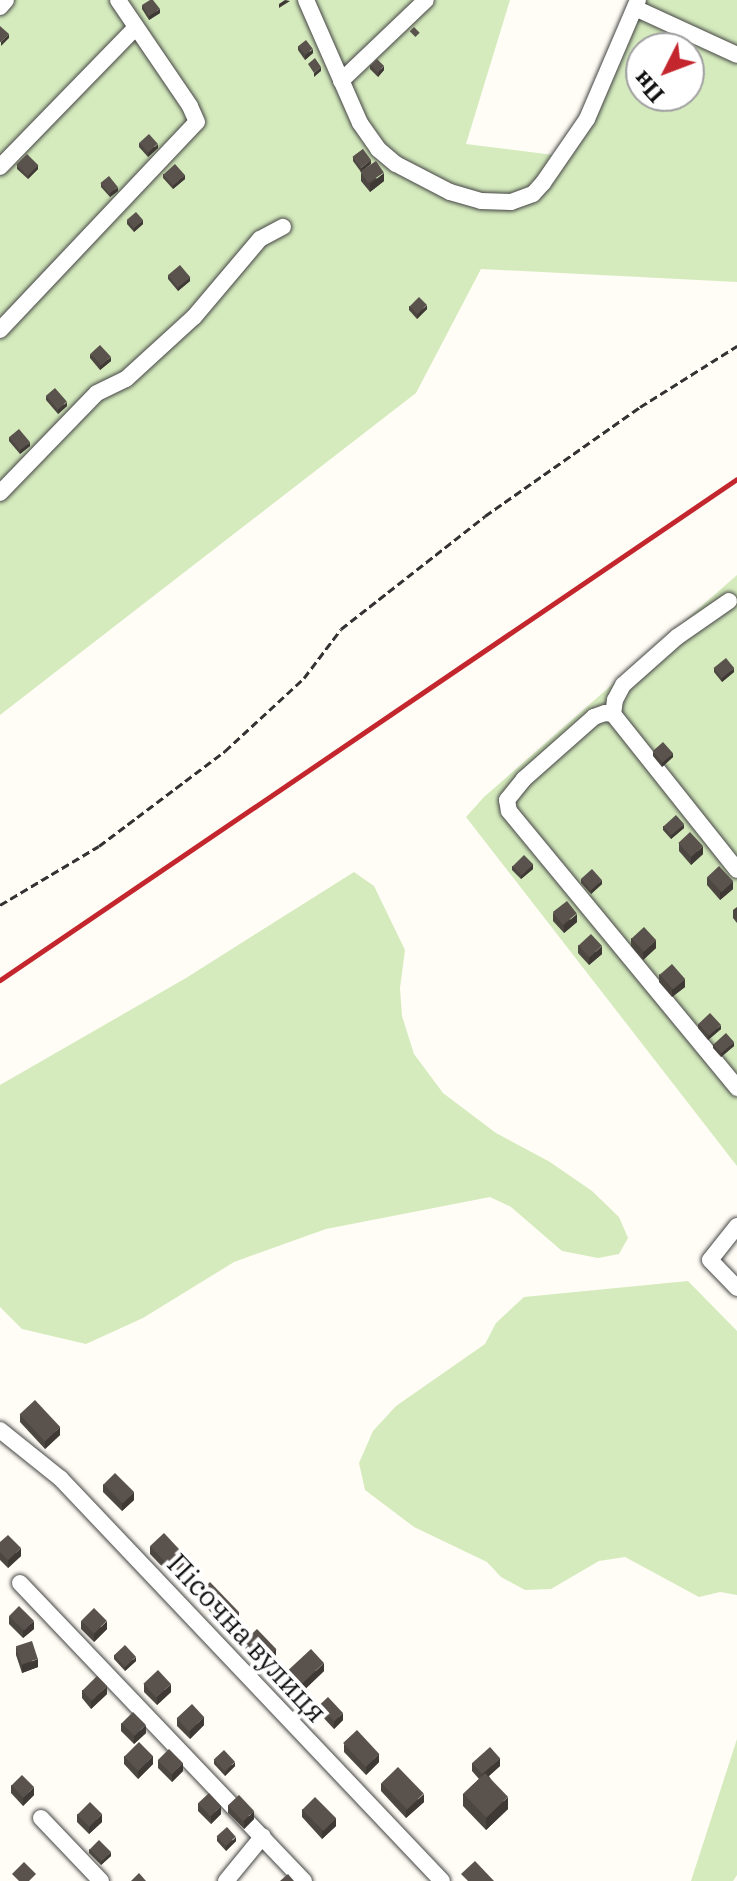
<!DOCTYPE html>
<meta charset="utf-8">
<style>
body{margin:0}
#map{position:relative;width:737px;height:1881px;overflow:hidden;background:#fffdf5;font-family:"IBM Plex Serif",serif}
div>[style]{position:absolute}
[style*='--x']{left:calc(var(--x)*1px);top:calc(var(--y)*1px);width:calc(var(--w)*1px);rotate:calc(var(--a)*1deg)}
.green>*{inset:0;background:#d5ebbd}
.path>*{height:3px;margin-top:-1.5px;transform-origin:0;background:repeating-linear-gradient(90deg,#333 0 8px,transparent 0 12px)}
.roads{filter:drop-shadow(0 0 2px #444) drop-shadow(0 0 2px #444)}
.minor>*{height:16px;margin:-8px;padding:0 8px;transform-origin:8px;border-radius:8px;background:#fff}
.rail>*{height:5px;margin:-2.5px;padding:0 2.5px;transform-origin:2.5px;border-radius:2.5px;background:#c4262e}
.wall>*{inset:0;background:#4d4742}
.shaded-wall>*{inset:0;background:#3f3936}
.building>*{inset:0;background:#5a524d;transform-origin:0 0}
span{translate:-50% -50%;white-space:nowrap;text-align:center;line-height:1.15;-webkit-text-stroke:8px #fff;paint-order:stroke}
.street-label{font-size:28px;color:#111}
.north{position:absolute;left:625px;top:32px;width:80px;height:80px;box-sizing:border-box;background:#fff;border:2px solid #a0a0a0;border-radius:50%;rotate:228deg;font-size:22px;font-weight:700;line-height:32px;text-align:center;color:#111}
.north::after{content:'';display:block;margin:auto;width:28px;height:36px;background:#c4262e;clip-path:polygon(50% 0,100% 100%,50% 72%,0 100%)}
</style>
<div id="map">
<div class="green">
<div style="clip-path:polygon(evenodd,0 0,510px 0,466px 144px,562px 156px,638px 0,737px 0,737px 282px,481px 269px,416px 393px,0 715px,0 0,641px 48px,689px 48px,689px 96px,641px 96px,641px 48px)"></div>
<div style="clip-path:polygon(737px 575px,737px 1166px,466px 817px,484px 797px)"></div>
<div style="clip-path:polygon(354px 872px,374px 886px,405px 950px,400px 988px,402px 1016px,414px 1054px,443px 1093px,496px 1133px,550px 1162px,592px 1191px,619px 1217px,628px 1238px,619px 1254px,598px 1258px,562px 1251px,511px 1207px,490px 1197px,326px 1229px,234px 1262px,143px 1318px,86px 1344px,22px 1329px,0 1307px,0 1085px,186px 978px)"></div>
<div style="clip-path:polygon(688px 1281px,737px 1331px,737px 1595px,720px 1592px,699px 1597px,625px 1557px,599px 1561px,551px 1589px,525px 1590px,501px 1577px,487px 1562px,414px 1527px,365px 1490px,359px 1463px,373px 1431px,396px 1406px,485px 1344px,496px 1323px,524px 1297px)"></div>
<div style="clip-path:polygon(737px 1739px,737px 1875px,733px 1881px,691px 1881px)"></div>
</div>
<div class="path">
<div style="--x:0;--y:905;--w:115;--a:-30.8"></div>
<div style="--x:99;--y:846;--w:158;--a:-37"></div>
<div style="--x:225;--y:751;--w:108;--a:-42.7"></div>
<div style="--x:304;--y:678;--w:61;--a:-52.9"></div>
<div style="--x:341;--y:629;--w:183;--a:-38.1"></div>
<div style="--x:485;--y:516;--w:189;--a:-35.1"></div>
<div style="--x:640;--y:407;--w:115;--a:-32.2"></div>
</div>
<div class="roads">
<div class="minor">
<div style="--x:306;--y:0;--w:134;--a:66.3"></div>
<div style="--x:360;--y:123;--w:32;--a:55"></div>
<div style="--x:378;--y:149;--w:23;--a:40"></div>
<div style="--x:396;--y:164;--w:61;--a:27.4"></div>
<div style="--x:450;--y:192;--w:32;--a:16"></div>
<div style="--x:481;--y:201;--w:30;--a:2"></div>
<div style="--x:511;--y:202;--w:23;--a:-20"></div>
<div style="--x:533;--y:194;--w:15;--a:-48"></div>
<div style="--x:543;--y:183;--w:78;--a:-55.5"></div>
<div style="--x:587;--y:119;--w:129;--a:-66.8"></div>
<div style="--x:0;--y:7;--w:9;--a:-49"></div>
<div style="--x:635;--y:8;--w:112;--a:24.7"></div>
<div style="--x:341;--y:81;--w:117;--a:-43.6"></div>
<div style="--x:0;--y:167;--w:195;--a:-45.8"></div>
<div style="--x:0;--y:330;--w:286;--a:-46.6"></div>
<div style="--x:197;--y:122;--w:17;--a:-114"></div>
<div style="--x:190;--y:106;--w:128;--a:-124.2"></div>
<div style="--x:0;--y:493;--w:139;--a:-45.9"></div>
<div style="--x:97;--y:393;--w:32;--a:-26"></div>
<div style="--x:126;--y:379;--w:92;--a:-42.4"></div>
<div style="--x:194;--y:317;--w:102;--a:-49.8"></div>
<div style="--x:260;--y:239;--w:26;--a:-28"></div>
<div style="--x:729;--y:601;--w:63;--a:145.3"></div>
<div style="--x:677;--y:637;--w:72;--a:138.4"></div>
<div style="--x:623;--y:685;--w:17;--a:118"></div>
<div style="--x:615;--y:700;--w:14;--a:98"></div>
<div style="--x:613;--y:714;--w:199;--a:51.5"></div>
<div style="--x:613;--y:714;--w:8;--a:-173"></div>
<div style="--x:605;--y:713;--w:12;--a:160"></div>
<div style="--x:594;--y:717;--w:94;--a:138.5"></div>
<div style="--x:524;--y:779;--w:27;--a:129"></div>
<div style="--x:507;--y:800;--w:11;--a:80"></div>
<div style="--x:509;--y:811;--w:359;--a:50.5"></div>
<div style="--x:737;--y:1226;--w:43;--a:128.5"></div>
<div style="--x:710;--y:1260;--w:39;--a:46"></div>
<div style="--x:0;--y:1430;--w:77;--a:38.7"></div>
<div style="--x:60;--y:1478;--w:555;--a:46.53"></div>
<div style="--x:20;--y:1583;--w:412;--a:46.4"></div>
<div style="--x:41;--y:1818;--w:87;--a:46.4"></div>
<div style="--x:226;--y:1881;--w:58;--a:-50.6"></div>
</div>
</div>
<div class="rail">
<div style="--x:0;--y:980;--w:891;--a:-34.21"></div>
</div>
<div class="wall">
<div style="clip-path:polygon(142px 5px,160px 13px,149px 20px,142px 9px)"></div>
<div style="clip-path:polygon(298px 46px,313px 53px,305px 60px,298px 50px)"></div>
<div style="clip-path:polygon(370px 65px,384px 70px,378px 77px,370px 69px)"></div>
<div style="clip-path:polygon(139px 143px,158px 148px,148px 157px,139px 147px)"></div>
<div style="clip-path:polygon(363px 149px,361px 172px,353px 161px,353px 157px)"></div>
<div style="clip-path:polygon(17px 165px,38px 169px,28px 179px,17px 169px)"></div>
<div style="clip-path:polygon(361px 173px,384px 181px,370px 192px,361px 181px)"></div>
<div style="clip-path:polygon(163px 174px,185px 179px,173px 189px,163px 178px)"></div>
<div style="clip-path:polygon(101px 183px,118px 191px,110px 197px,101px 187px)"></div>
<div style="clip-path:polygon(127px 220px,143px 224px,134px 232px,127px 224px)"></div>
<div style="clip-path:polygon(168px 275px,190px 281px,178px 291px,168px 279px)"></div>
<div style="clip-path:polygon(409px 306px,427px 309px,417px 319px,409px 310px)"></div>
<div style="clip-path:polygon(90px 354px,111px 361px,100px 370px,90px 358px)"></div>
<div style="clip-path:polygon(46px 396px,67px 406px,58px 414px,46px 400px)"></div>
<div style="clip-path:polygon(9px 437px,30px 446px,20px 454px,9px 441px)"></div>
<div style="clip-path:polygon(714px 668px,734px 672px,722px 682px,714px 672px)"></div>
<div style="clip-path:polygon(653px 752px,673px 757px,662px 767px,653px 756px)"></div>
<div style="clip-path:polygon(663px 826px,684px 828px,671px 839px,663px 830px)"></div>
<div style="clip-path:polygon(679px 843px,703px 854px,691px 865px,679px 851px)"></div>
<div style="clip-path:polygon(512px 866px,533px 869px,521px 879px,512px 870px)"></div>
<div style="clip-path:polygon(707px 877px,733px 889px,720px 900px,707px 885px)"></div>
<div style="clip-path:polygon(581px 879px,602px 884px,591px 894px,581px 883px)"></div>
<div style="clip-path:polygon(737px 907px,737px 923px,733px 918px,733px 910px)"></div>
<div style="clip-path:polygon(553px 913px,577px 922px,564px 933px,553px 921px)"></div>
<div style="clip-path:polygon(631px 938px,656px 948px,643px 960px,631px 946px)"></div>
<div style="clip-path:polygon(578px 945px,602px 954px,589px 965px,578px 953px)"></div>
<div style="clip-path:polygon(659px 974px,685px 987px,672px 997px,659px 982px)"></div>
<div style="clip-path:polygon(698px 1024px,721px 1029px,708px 1040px,698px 1028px)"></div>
<div style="clip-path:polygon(713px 1044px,734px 1046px,721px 1057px,713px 1048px)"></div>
<div style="clip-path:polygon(20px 1414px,60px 1435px,45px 1449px,20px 1422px)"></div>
<div style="clip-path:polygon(103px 1484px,134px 1500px,122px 1511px,103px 1492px)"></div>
<div style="clip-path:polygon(0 1542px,21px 1556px,8px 1568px,0 1560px)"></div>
<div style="clip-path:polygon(150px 1546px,190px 1569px,177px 1582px,150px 1554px)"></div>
<div style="clip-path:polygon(199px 1592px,239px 1620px,228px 1630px,199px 1600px)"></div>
<div style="clip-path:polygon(9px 1616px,34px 1629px,23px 1638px,9px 1624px)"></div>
<div style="clip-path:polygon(81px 1621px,107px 1629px,94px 1642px,81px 1629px)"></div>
<div style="clip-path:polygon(245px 1640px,276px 1657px,264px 1668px,245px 1648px)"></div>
<div style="clip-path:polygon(16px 1647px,38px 1667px,22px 1673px,16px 1655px)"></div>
<div style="clip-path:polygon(114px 1655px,136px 1661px,125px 1671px,114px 1659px)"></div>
<div style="clip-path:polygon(288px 1671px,324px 1671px,301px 1693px,288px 1679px)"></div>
<div style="clip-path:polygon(144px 1684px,171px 1692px,157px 1705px,144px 1692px)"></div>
<div style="clip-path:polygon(82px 1690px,107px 1694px,91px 1709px,82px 1698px)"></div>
<div style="clip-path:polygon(319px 1705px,343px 1720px,334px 1729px,319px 1713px)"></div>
<div style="clip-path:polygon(177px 1718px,204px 1725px,190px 1739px,177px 1726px)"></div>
<div style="clip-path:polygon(121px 1723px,146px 1733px,134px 1744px,121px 1731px)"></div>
<div style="clip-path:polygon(344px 1744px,379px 1762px,366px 1775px,344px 1752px)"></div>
<div style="clip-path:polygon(124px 1756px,153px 1764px,138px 1779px,124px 1764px)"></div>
<div style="clip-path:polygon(158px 1760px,183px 1771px,172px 1782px,158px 1768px)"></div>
<div style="clip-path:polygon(214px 1760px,235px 1766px,225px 1776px,214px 1764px)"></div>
<div style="clip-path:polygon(472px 1763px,500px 1766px,489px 1776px,508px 1809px,486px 1830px,463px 1806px,463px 1794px,479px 1779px,472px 1771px)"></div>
<div style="clip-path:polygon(381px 1783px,424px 1802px,406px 1818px,381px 1791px)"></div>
<div style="clip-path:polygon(11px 1785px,34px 1795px,23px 1806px,11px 1793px)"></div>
<div style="clip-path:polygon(198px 1803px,221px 1814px,211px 1824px,198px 1811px)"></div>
<div style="clip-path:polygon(228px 1805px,254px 1819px,244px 1829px,228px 1813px)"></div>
<div style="clip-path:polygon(302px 1809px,336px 1826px,322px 1839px,302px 1817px)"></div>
<div style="clip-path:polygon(77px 1814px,102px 1822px,89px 1834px,77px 1822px)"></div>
<div style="clip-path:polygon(217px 1837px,236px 1841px,226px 1851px,217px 1841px)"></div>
<div style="clip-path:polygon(89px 1849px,111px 1856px,101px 1865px,89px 1853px)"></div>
</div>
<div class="shaded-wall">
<div style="clip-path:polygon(285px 0,290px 1px,279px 8px,279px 4px)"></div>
<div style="clip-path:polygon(160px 9px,160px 13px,149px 20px,149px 16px)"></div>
<div style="clip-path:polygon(9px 34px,9px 38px,1px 46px,1px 42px)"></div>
<div style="clip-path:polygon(313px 49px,313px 53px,305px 60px,305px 56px)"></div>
<div style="clip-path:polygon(384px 66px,384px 70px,378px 77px,378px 73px)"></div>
<div style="clip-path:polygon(321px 67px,321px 71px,314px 77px,314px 73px)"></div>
<div style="clip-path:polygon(158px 144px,158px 148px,148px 157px,148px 153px)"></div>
<div style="clip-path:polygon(371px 160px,371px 164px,361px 172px,361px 168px)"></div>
<div style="clip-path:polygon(38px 165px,38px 169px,28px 179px,28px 175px)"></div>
<div style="clip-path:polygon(384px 173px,384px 181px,370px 192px,370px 184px)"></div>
<div style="clip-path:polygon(185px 175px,185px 179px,173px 189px,173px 185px)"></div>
<div style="clip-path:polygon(118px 187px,118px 191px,110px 197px,110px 193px)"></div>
<div style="clip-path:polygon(143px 220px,143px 224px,134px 232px,134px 228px)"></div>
<div style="clip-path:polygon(190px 277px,190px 281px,178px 291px,178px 287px)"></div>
<div style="clip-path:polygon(427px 305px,427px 309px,417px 319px,417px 315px)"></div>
<div style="clip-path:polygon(111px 357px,111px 361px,100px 370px,100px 366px)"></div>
<div style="clip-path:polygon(67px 402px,67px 406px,58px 414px,58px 410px)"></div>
<div style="clip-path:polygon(30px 442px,30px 446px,20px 454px,20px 450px)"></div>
<div style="clip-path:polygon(734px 668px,734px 672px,722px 682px,722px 678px)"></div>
<div style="clip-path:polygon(673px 753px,673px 757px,662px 767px,662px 763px)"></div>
<div style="clip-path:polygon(684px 824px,684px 828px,671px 839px,671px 835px)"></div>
<div style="clip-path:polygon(703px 846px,703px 854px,691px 865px,691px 857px)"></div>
<div style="clip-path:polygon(533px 864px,533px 869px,521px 879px,521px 875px)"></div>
<div style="clip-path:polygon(602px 880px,602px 884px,591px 894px,591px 890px)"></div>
<div style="clip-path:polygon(733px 881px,733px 889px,720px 900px,720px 892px)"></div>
<div style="clip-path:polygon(577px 914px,577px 922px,564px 933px,564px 925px)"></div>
<div style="clip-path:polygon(656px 940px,656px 948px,643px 960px,643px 952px)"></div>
<div style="clip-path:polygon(602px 946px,602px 954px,589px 965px,589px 958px)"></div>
<div style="clip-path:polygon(685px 979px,685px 987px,672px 997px,672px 989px)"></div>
<div style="clip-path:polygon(721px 1025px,721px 1029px,708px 1040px,708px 1036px)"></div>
<div style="clip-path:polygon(734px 1042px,734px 1046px,721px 1057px,721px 1053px)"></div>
<div style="clip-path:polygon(60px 1427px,60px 1435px,45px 1449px,45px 1441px)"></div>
<div style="clip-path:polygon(134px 1492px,134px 1500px,122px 1511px,122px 1503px)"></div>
<div style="clip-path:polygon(21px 1548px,21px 1556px,8px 1568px,8px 1560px)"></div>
<div style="clip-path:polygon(190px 1561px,190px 1569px,177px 1582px,177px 1574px)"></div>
<div style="clip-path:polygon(239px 1612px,239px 1620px,228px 1630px,228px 1622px)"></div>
<div style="clip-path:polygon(34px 1621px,34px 1629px,23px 1638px,23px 1630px)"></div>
<div style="clip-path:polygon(107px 1621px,107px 1629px,94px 1642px,94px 1634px)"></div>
<div style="clip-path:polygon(276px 1649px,276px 1657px,264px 1668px,264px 1660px)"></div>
<div style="clip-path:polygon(136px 1657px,136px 1661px,125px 1671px,125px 1667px)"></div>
<div style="clip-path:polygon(38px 1659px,38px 1667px,22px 1673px,22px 1665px)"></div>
<div style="clip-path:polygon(324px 1663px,324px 1671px,301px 1693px,301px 1685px)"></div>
<div style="clip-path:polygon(171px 1684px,171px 1692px,157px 1705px,157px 1697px)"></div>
<div style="clip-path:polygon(107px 1686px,107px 1694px,91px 1709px,91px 1701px)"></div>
<div style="clip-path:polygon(343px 1713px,343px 1720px,334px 1729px,334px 1721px)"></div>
<div style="clip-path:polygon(204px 1717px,204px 1725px,190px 1739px,190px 1731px)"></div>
<div style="clip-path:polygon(146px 1725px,146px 1733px,134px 1744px,134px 1736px)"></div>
<div style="clip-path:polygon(379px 1754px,379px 1762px,366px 1775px,366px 1767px)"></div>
<div style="clip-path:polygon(153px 1756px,153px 1764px,138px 1779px,138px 1771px)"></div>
<div style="clip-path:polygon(500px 1758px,500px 1766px,482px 1782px,482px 1774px)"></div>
<div style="clip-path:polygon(235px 1762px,235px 1766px,225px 1776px,225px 1772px)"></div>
<div style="clip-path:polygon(183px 1763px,183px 1771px,172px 1782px,172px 1774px)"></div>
<div style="clip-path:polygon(34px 1787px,34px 1795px,23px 1806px,23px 1798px)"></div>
<div style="clip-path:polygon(424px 1794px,424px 1802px,406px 1818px,406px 1810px)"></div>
<div style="clip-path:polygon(508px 1797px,508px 1809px,486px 1830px,486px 1818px)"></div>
<div style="clip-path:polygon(221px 1806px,221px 1814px,211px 1824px,211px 1816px)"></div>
<div style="clip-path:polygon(254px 1811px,254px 1819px,244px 1829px,244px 1821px)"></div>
<div style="clip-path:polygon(102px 1814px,102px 1822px,89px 1834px,89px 1826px)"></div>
<div style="clip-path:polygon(336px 1818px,336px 1826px,322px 1839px,322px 1831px)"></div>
<div style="clip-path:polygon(236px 1837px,236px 1841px,226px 1851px,226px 1847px)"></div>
<div style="clip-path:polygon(111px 1852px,111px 1856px,101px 1865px,101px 1861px)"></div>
</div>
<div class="building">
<div style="clip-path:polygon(150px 0,153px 0,160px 9px,149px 16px,142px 5px)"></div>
<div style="clip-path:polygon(0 26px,9px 34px,1px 42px,0 42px)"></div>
<div style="left:414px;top:27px;width:8px;height:6px;rotate:45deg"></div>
<div style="clip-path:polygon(671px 37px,678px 40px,674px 48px,667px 48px)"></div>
<div style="left:306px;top:40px;width:11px;height:10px;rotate:52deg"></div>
<div style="clip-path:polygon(315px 58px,321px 67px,314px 73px,308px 64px)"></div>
<div style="left:377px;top:59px;width:10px;height:9px;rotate:45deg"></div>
<div style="left:149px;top:134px;width:13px;height:13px;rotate:48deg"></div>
<div style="left:363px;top:149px;width:14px;height:13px;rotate:54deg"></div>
<div style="left:27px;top:154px;width:16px;height:15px;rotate:45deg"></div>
<div style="left:376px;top:161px;width:14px;height:19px;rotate:56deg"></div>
<div style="left:175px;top:164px;width:15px;height:16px;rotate:48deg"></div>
<div style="left:109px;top:176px;width:14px;height:11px;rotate:51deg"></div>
<div style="left:136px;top:212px;width:11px;height:12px;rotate:49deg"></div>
<div style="left:180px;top:265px;width:16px;height:16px;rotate:50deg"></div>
<div style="left:419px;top:297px;width:11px;height:13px;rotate:45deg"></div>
<div style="left:100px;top:345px;width:16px;height:13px;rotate:47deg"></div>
<div style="left:55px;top:388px;width:18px;height:12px;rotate:49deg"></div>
<div style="left:19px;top:429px;width:17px;height:13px;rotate:50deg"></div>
<div style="left:726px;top:658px;width:13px;height:16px;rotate:51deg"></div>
<div style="left:663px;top:742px;width:15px;height:14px;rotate:48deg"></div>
<div style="left:676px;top:815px;width:12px;height:17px;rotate:48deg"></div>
<div style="left:690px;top:832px;width:19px;height:16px;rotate:47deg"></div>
<div style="left:524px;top:855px;width:13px;height:16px;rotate:45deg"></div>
<div style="left:719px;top:866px;width:21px;height:16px;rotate:47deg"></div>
<div style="left:592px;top:869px;width:15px;height:15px;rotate:48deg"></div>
<div style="left:567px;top:901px;width:16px;height:18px;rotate:52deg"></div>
<div style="left:644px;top:927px;width:18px;height:17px;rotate:47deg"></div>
<div style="left:591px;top:934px;width:16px;height:17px;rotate:47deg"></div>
<div style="left:672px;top:964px;width:20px;height:16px;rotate:49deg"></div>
<div style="left:710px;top:1013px;width:16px;height:16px;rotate:47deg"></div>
<div style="left:726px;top:1033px;width:12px;height:17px;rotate:48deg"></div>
<div style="left:35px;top:1400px;width:37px;height:21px;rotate:47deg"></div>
<div style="left:115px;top:1473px;width:27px;height:16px;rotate:45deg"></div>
<div style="left:164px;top:1533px;width:38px;height:19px;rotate:47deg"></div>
<div style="clip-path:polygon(8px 1535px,21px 1548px,8px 1560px,0 1552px,0 1542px)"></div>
<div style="left:210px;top:1582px;width:42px;height:15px;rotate:46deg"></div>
<div style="left:19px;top:1606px;width:21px;height:14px;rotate:45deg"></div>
<div style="left:94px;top:1608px;width:18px;height:18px;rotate:45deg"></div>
<div style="left:257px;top:1629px;width:28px;height:16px;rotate:46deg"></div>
<div style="left:32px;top:1641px;width:19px;height:17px;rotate:72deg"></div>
<div style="left:125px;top:1645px;width:16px;height:15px;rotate:47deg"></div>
<div style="left:311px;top:1649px;width:19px;height:32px;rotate:47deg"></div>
<div style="left:158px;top:1670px;width:19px;height:20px;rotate:47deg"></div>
<div style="left:97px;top:1676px;width:14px;height:21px;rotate:45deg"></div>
<div style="left:328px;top:1697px;width:22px;height:12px;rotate:47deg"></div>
<div style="left:192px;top:1704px;width:18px;height:21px;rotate:47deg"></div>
<div style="left:133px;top:1712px;width:18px;height:16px;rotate:45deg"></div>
<div style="left:357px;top:1730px;width:33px;height:19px;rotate:47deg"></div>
<div style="left:139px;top:1742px;width:20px;height:21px;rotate:45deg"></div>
<div style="left:490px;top:1747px;width:15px;height:24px;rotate:48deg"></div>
<div style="left:169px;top:1749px;width:20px;height:16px;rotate:45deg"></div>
<div style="left:224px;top:1750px;width:16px;height:14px;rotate:47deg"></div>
<div style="left:398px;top:1767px;width:37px;height:23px;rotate:46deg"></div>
<div style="left:485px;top:1773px;width:33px;height:30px;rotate:46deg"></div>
<div style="left:22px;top:1775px;width:17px;height:15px;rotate:45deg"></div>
<div style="left:209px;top:1793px;width:18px;height:15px;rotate:47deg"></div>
<div style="left:239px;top:1795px;width:22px;height:15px;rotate:47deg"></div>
<div style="left:315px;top:1797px;width:30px;height:18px;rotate:45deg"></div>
<div style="left:90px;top:1802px;width:17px;height:18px;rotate:45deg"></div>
<div style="left:227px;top:1827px;width:13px;height:14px;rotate:48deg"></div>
<div style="left:99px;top:1840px;width:17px;height:13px;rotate:45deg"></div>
<div style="clip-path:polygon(475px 1861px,494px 1881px,468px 1881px,461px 1874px)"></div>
<div style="clip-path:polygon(24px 1862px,36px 1874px,29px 1881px,19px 1881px,12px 1874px)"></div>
<div style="clip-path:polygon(139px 1873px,146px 1881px,131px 1881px)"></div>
<div style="clip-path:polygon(288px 1874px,294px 1881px,280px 1881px)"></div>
</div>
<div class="street-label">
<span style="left:247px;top:1638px;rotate:47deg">Пісочна вулиця</span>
</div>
<div class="north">Пн</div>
</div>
